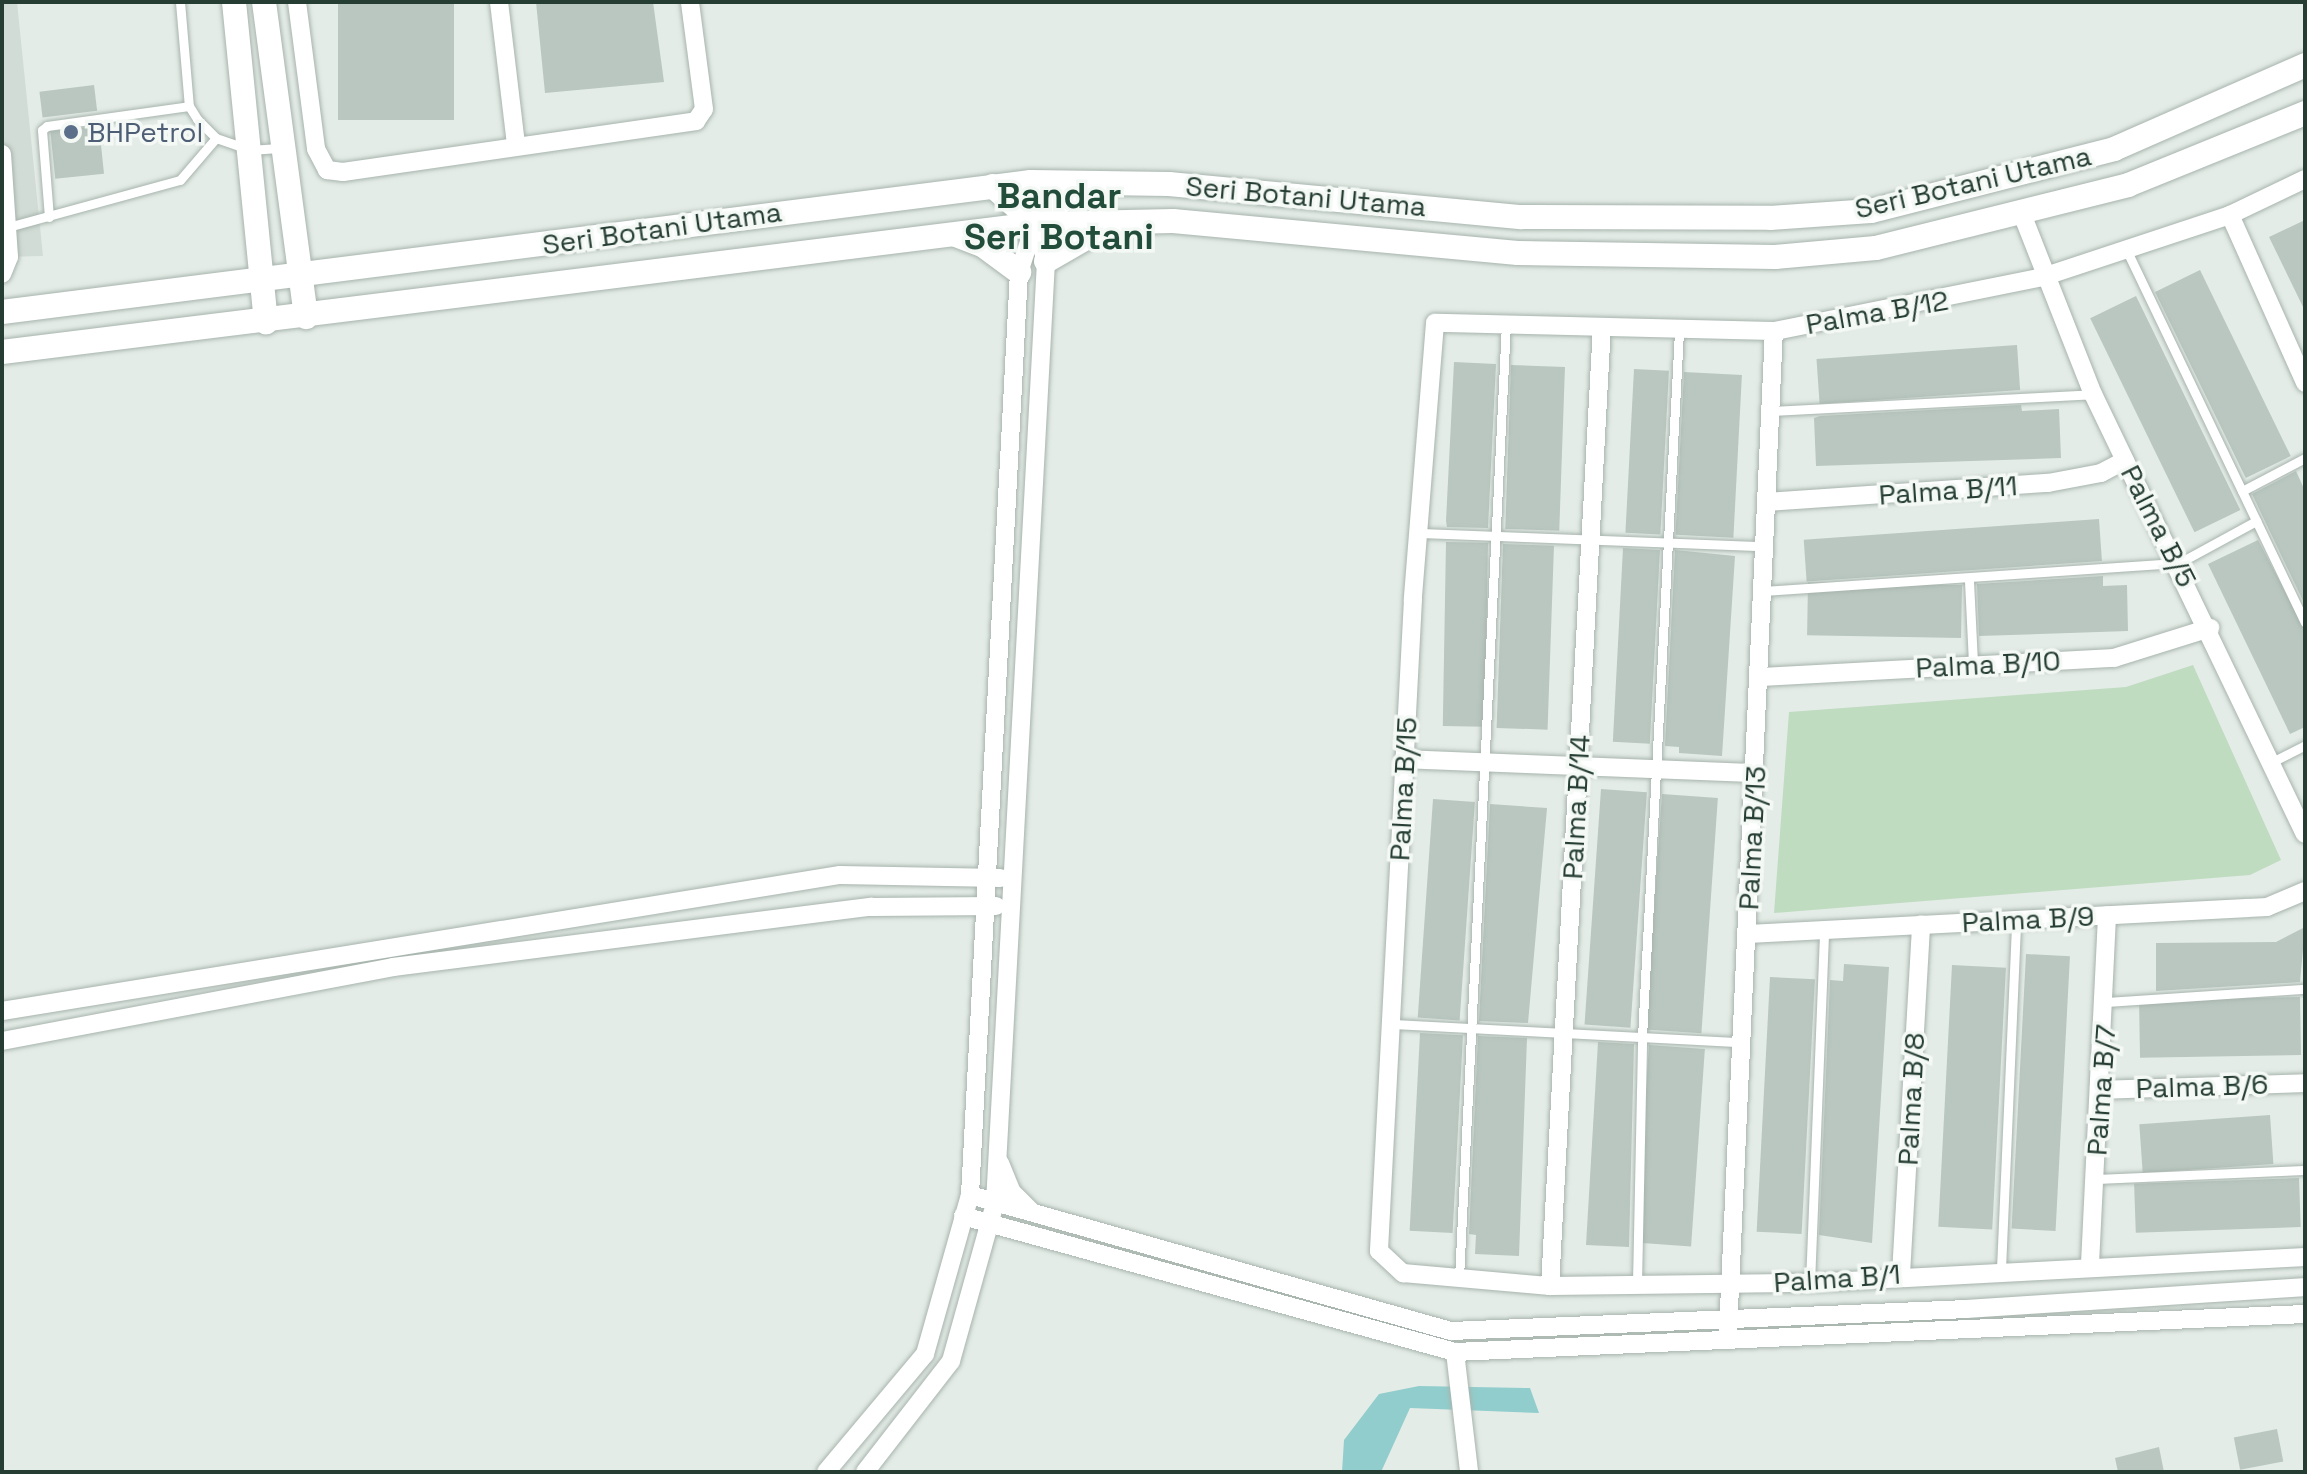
<!DOCTYPE html>
<style>
body{margin:0}
#map{position:relative;width:2307px;height:1474px;overflow:hidden;background:#e4ece7;font-family:"Space Grotesk",sans-serif}
div>[style]{position:absolute}
[style*='--x']{left:calc(var(--x)*1px);top:calc(var(--y)*1px);width:calc(var(--w)*1px);rotate:calc(var(--a)*1deg)}
.built>*{inset:0;background:#d2dcd6}
.green>*{inset:0;background:#bfdcc1}
.water>*{inset:0;background:#91cdcc}
.building>*{inset:0;background:#b9c7c0;transform-origin:0 0}
.roads{filter:drop-shadow(0 0 2px #a7b4ad) drop-shadow(0 0 2px #a7b4ad)}
.lane>*{height:9px;margin:-4.5px;padding:0 4.5px;transform-origin:4.5px;border-radius:4.5px;background:#fff}
.street>*{height:18px;margin:-9px;padding:0 9px;transform-origin:9px;border-radius:9px;background:#fff}
.secondary>*{height:24px;margin:-12px;padding:0 12px;transform-origin:12px;border-radius:12px;background:#fff}
.dots>*{width:22px;height:22px;translate:-50% -50%;box-sizing:border-box;border:4px solid #f4f9f6;border-radius:50%}
span{translate:-50% -50%;white-space:nowrap;text-align:center;line-height:1.15;-webkit-text-stroke:7px #f4f9f6;paint-order:stroke}
.service-label{font-size:28px;color:#4e5e75}
.left{translate:0 -50%;text-align:left}
.street-label{font-size:28px;color:#253d32}
.district-label{font-size:36px;color:#224d3b;font-weight:700}
.frame{position:absolute;inset:0;border:4px solid #253d32;pointer-events:none}
</style>
<div id="map">
<div class="built">
<div style="clip-path:polygon(2px 2px,17px 2px,43px 256px,2px 257px)"></div>
</div>
<div class="green">
<div style="clip-path:polygon(2193px 665px,2281px 860px,2250px 875px,1774px 913px,1789px 712px,2126px 687px)"></div>
</div>
<div class="water">
<div style="clip-path:polygon(1419px 1386px,1530px 1388px,1539px 1413px,1410px 1408px,1381px 1472px,1342px 1472px,1344px 1440px,1379px 1394px)"></div>
</div>
<div class="building">
<div style="left:338px;top:2px;width:116px;height:118px"></div>
<div style="clip-path:polygon(536px 2px,653px 2px,664px 82px,545px 93px)"></div>
<div style="left:94px;top:85px;width:26px;height:55px;rotate:83deg"></div>
<div style="left:99px;top:126px;width:48px;height:49px;rotate:84deg"></div>
<div style="clip-path:polygon(2305px 220px,2305px 311px,2269px 237px)"></div>
<div style="left:2200px;top:270px;width:207px;height:50px;rotate:64deg"></div>
<div style="left:2136px;top:296px;width:238px;height:51px;rotate:64deg"></div>
<div style="left:2017px;top:345px;width:45px;height:201px;rotate:86deg"></div>
<div style="clip-path:polygon(1454px 362px,1496px 364px,1488px 528px,1447px 527px,1446px 521px)"></div>
<div style="left:1511px;top:365px;width:54px;height:164px;rotate:2deg"></div>
<div style="left:1634px;top:369px;width:35px;height:164px;rotate:3deg"></div>
<div style="left:1684px;top:372px;width:58px;height:163px;rotate:3deg"></div>
<div style="clip-path:polygon(2021px 405px,2022px 411px,2059px 409px,2061px 458px,1816px 466px,1814px 418px,1820px 416px)"></div>
<div style="clip-path:polygon(2296px 471px,2305px 491px,2305px 605px,2252px 494px)"></div>
<div style="left:2099px;top:519px;width:42px;height:296px;rotate:86deg"></div>
<div style="clip-path:polygon(2258px 540px,2305px 629px,2305px 727px,2290px 734px,2208px 564px)"></div>
<div style="left:1446px;top:542px;width:42px;height:184px;rotate:1deg"></div>
<div style="left:1503px;top:544px;width:51px;height:184px;rotate:2deg"></div>
<div style="left:1623px;top:548px;width:37px;height:194px;rotate:3deg"></div>
<div style="clip-path:polygon(1675px 550px,1735px 556px,1722px 756px,1679px 753px,1679px 747px,1665px 746px)"></div>
<div style="clip-path:polygon(2103px 576px,2103px 586px,2127px 585px,2128px 631px,1979px 636px,1977px 584px)"></div>
<div style="left:1962px;top:585px;width:53px;height:154px;rotate:91deg"></div>
<div style="left:1601px;top:789px;width:46px;height:236px;rotate:4deg"></div>
<div style="left:1662px;top:794px;width:56px;height:236px;rotate:4deg"></div>
<div style="left:1433px;top:799px;width:42px;height:219px;rotate:4deg"></div>
<div style="clip-path:polygon(1490px 804px,1547px 808px,1528px 1023px,1479px 1021px)"></div>
<div style="clip-path:polygon(2305px 927px,2300px 982px,2156px 991px,2156px 943px,2276px 942px)"></div>
<div style="left:2026px;top:954px;width:44px;height:275px;rotate:3deg"></div>
<div style="clip-path:polygon(1844px 964px,1889px 967px,1872px 1243px,1819px 1235px,1830px 980px,1843px 981px)"></div>
<div style="left:1952px;top:965px;width:54px;height:262px;rotate:3deg"></div>
<div style="left:1770px;top:977px;width:45px;height:255px;rotate:3deg"></div>
<div style="left:2300px;top:997px;width:58px;height:161px;rotate:89deg"></div>
<div style="left:1420px;top:1033px;width:43px;height:198px;rotate:3deg"></div>
<div style="clip-path:polygon(1478px 1036px,1527px 1038px,1519px 1256px,1475px 1254px,1476px 1235px,1469px 1234px)"></div>
<div style="clip-path:polygon(1598px 1042px,1634px 1044px,1629px 1247px,1586px 1245px)"></div>
<div style="left:1649px;top:1045px;width:56px;height:198px;rotate:4deg"></div>
<div style="left:2270px;top:1115px;width:49px;height:131px;rotate:86deg"></div>
<div style="left:2299px;top:1178px;width:49px;height:165px;rotate:88deg"></div>
<div style="left:2277px;top:1429px;width:33px;height:44px;rotate:79deg"></div>
<div style="clip-path:polygon(2159px 1447px,2164px 1472px,2118px 1472px,2115px 1458px)"></div>
</div>
<div class="roads">
<div class="lane">
<div style="--x:180;--y:2;--w:104;--a:85.1"></div>
<div style="--x:189;--y:106;--w:15;--a:58"></div>
<div style="--x:197;--y:119;--w:27;--a:45"></div>
<div style="--x:216;--y:138;--w:36;--a:19"></div>
<div style="--x:250;--y:150;--w:32;--a:-4"></div>
<div style="--x:49;--y:217;--w:87;--a:-94.6"></div>
<div style="--x:42;--y:130;--w:6;--a:-39"></div>
<div style="--x:47;--y:126;--w:143;--a:-8"></div>
<div style="--x:8;--y:227;--w:178;--a:-15.3"></div>
<div style="--x:180;--y:180;--w:55;--a:-49.4"></div>
<div style="--x:2126;--y:249;--w:414;--a:64.4"></div>
<div style="--x:1771;--y:411;--w:322;--a:-3"></div>
<div style="--x:2242;--y:491;--w:71;--a:-27.6"></div>
<div style="--x:1419;--y:533;--w:346;--a:2.2"></div>
<div style="--x:1969;--y:581;--w:83;--a:87.2"></div>
<div style="--x:1764;--y:591;--w:416;--a:-3.9"></div>
<div style="--x:2179;--y:563;--w:88;--a:-28.6"></div>
<div style="--x:2272;--y:762;--w:37;--a:-27"></div>
<div style="--x:2107;--y:1002;--w:198;--a:-3.8"></div>
<div style="--x:1393;--y:1024;--w:348;--a:3"></div>
<div style="--x:2095;--y:1179;--w:210;--a:-2.5"></div>
<div style="--x:2001;--y:1269;--w:350;--a:-87.5"></div>
<div style="--x:1459;--y:1278;--w:956;--a:-87.18"></div>
<div style="--x:1637;--y:1283;--w:246;--a:-88.8"></div>
<div style="--x:1642;--y:1037;--w:706;--a:-87"></div>
<div style="--x:1810;--y:1283;--w:353;--a:-87.7"></div>
</div>
<div class="street">
<div style="--x:297;--y:2;--w:148;--a:82.6"></div>
<div style="--x:316;--y:149;--w:24;--a:62"></div>
<div style="--x:327;--y:170;--w:16;--a:7"></div>
<div style="--x:343;--y:172;--w:357;--a:-8.2"></div>
<div style="--x:696;--y:121;--w:14;--a:-56"></div>
<div style="--x:704;--y:109;--w:108;--a:-97.5"></div>
<div style="--x:499;--y:2;--w:143;--a:83.2"></div>
<div style="--x:2;--y:154;--w:103;--a:86.1"></div>
<div style="--x:9;--y:257;--w:18;--a:112"></div>
<div style="--x:2305;--y:179;--w:83;--a:154.4"></div>
<div style="--x:2230;--y:215;--w:197;--a:161.7"></div>
<div style="--x:2043;--y:277;--w:274;--a:168.6"></div>
<div style="--x:1774;--y:331;--w:339;--a:-178.6"></div>
<div style="--x:1435;--y:323;--w:277;--a:94.6"></div>
<div style="--x:1413;--y:599;--w:653;--a:92.99"></div>
<div style="--x:1379;--y:1251;--w:33;--a:43"></div>
<div style="--x:1403;--y:1273;--w:148;--a:5.1"></div>
<div style="--x:1550;--y:1286;--w:260;--a:-0.7"></div>
<div style="--x:1810;--y:1283;--w:496;--a:-3"></div>
<div style="--x:2022;--y:214;--w:193;--a:68.5"></div>
<div style="--x:2093;--y:394;--w:488;--a:64.3"></div>
<div style="--x:2230;--y:215;--w:184;--a:65.9"></div>
<div style="--x:1766;--y:502;--w:283;--a:-3.9"></div>
<div style="--x:2048;--y:483;--w:54;--a:-10.7"></div>
<div style="--x:2101;--y:473;--w:27;--a:-28"></div>
<div style="--x:1761;--y:677;--w:354;--a:-3.1"></div>
<div style="--x:2114;--y:658;--w:101;--a:-17.4"></div>
<div style="--x:1404;--y:759;--w:351;--a:2.3"></div>
<div style="--x:1748;--y:934;--w:520;--a:-2.98"></div>
<div style="--x:2267;--y:907;--w:41;--a:-22.8"></div>
<div style="--x:2;--y:1011;--w:849;--a:-9.22"></div>
<div style="--x:840;--y:875;--w:160;--a:1.1"></div>
<div style="--x:2;--y:1041;--w:398;--a:-10.7"></div>
<div style="--x:393;--y:967;--w:482;--a:-7.2"></div>
<div style="--x:871;--y:907;--w:125;--a:-0.5"></div>
<div style="--x:2099;--y:1090;--w:206;--a:-1.9"></div>
<div style="--x:1000;--y:1163;--w:31;--a:68"></div>
<div style="--x:1012;--y:1192;--w:27;--a:45"></div>
<div style="--x:970;--y:1195;--w:500;--a:15.8"></div>
<div style="--x:1451;--y:1331;--w:516;--a:-2.44"></div>
<div style="--x:1967;--y:1309;--w:339;--a:-3.7"></div>
<div style="--x:963;--y:1216;--w:510;--a:15.45"></div>
<div style="--x:1455;--y:1352;--w:851;--a:-2.56"></div>
<div style="--x:2090;--y:1264;--w:349;--a:-87.2"></div>
<div style="--x:1901;--y:1274;--w:350;--a:-86.7"></div>
<div style="--x:1550;--y:1286;--w:960;--a:-86.9"></div>
<div style="--x:1728;--y:1331;--w:1001;--a:-87.37"></div>
<div style="--x:1455;--y:1352;--w:121;--a:83.3"></div>
<div style="--x:826;--y:1472;--w:154;--a:-50"></div>
<div style="--x:925;--y:1354;--w:165;--a:-74.2"></div>
<div style="--x:970;--y:1195;--w:924;--a:-86.96"></div>
<div style="--x:1019;--y:272;--w:51;--a:-71.6"></div>
<div style="--x:865;--y:1472;--w:140;--a:-52.2"></div>
<div style="--x:951;--y:1361;--w:164;--a:-74.4"></div>
<div style="--x:995;--y:1203;--w:943;--a:-86.9"></div>
<div style="--x:1046;--y:261;--w:39;--a:-107"></div>
</div>
<div class="secondary">
<div style="--x:234;--y:2;--w:322;--a:84.3"></div>
<div style="--x:264;--y:2;--w:318;--a:82.4"></div>
<div style="--x:993;--y:186;--w:57;--a:42.1"></div>
<div style="--x:1035;--y:224;--w:35;--a:-41"></div>
<div style="--x:1061;--y:201;--w:38;--a:-15"></div>
<div style="--x:956;--y:235;--w:30;--a:21"></div>
<div style="--x:984;--y:246;--w:44;--a:36.6"></div>
<div style="--x:1046;--y:261;--w:68;--a:-30"></div>
<div style="--x:2;--y:312;--w:1037;--a:-7.2"></div>
<div style="--x:1031;--y:182;--w:138;--a:0.8"></div>
<div style="--x:1169;--y:184;--w:354;--a:5.4"></div>
<div style="--x:1521;--y:217;--w:249;--a:0.2"></div>
<div style="--x:1770;--y:218;--w:101;--a:-4"></div>
<div style="--x:1871;--y:211;--w:251;--a:-14.3"></div>
<div style="--x:2114;--y:149;--w:209;--a:-23.7"></div>
<div style="--x:2;--y:352;--w:1041;--a:-7.06"></div>
<div style="--x:1035;--y:224;--w:138;--a:-1.2"></div>
<div style="--x:1173;--y:221;--w:346;--a:5.3"></div>
<div style="--x:1518;--y:253;--w:257;--a:0.9"></div>
<div style="--x:1775;--y:257;--w:101;--a:-5.1"></div>
<div style="--x:1876;--y:248;--w:260;--a:-14"></div>
<div style="--x:2128;--y:185;--w:191;--a:-22.1"></div>
</div>
</div>
<div class="dots">
<div style="left:71px;top:132px;background:#5c6f8a"></div>
</div>
<div class="service-label">
<span class="left" style="left:87px;top:132px">BHPetrol</span>
</div>
<div class="street-label">
<span style="left:1973px;top:182px;rotate:-13deg">Seri Botani Utama</span>
<span style="left:1306px;top:196px;rotate:5deg">Seri Botani Utama</span>
<span style="left:662px;top:228px;rotate:-8deg">Seri Botani Utama</span>
<span style="left:1877px;top:312px;rotate:-10deg">Palma B/12</span>
<span style="left:1948px;top:490px;rotate:-4deg">Palma B/11</span>
<span style="left:2159px;top:526px;rotate:63deg">Palma B/5</span>
<span style="left:1988px;top:664px;rotate:-3deg">Palma B/10</span>
<span style="left:1403px;top:789px;rotate:-87deg">Palma B/15</span>
<span style="left:1576px;top:807px;rotate:-87deg">Palma B/14</span>
<span style="left:1752px;top:838px;rotate:-87deg">Palma B/13</span>
<span style="left:2028px;top:919px;rotate:-3deg">Palma B/9</span>
<span style="left:2202px;top:1086px;rotate:-2deg">Palma B/6</span>
<span style="left:2101px;top:1090px;rotate:-86deg">Palma B/7</span>
<span style="left:1911px;top:1099px;rotate:-87deg">Palma B/8</span>
<span style="left:1837px;top:1278px;rotate:-4deg">Palma B/1</span>
</div>
<div class="district-label">
<span style="left:1059px;top:217px">Bandar<br>Seri Botani</span>
</div>
<div class="frame"></div>
</div>
